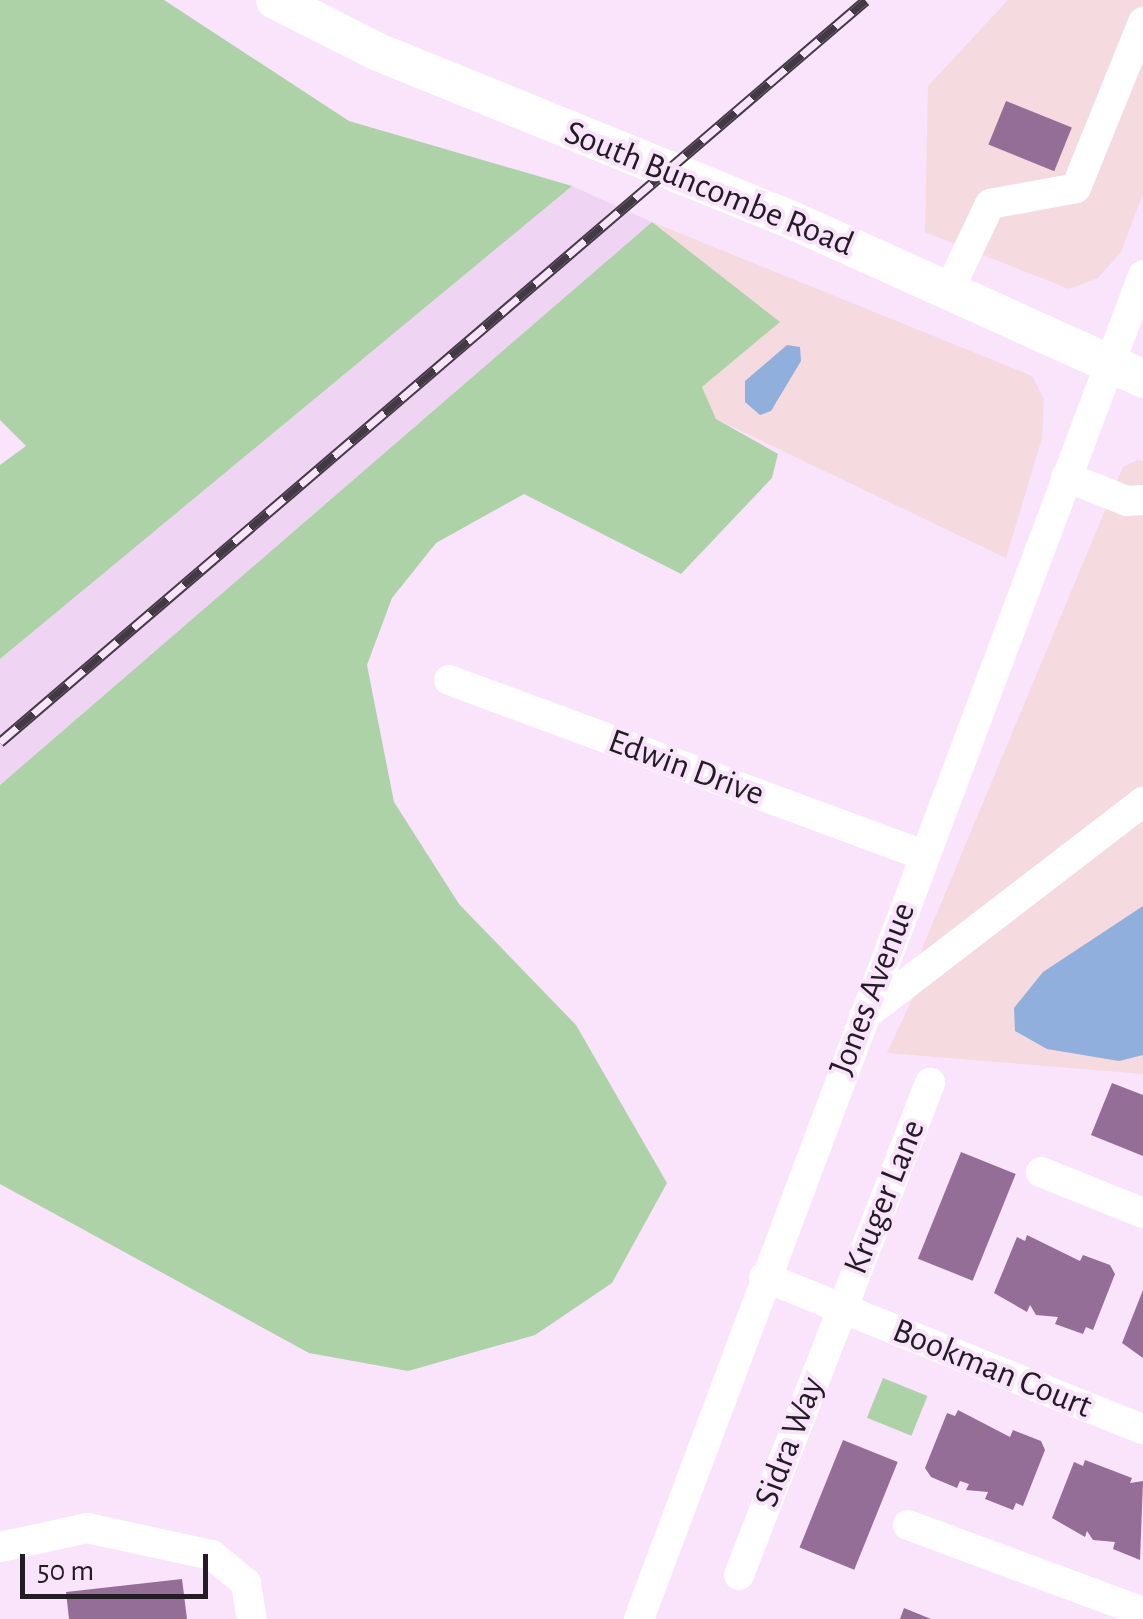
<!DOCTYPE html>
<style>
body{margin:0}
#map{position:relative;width:1143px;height:1619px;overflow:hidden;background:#f9e4fc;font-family:"Alegreya Sans",sans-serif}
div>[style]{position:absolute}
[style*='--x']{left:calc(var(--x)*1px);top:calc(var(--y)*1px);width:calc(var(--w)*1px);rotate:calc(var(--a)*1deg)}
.commercial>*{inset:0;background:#f5dadf}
.built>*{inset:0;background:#efd5f3}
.green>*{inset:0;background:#aed2a8;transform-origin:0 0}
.water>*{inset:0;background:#91afdc}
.building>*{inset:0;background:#946e96;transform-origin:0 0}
.minor>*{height:30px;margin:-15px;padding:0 15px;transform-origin:15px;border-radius:15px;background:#fff}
.major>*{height:38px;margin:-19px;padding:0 19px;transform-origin:19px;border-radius:19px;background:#fff}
.rail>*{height:11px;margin-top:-5.5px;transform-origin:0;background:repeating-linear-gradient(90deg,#f9e4fc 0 22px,#433944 0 44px);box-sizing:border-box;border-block:2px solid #433944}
span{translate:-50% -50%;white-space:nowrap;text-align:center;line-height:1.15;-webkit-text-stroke:8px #f9e4fc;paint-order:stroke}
.street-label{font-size:35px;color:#241c25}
.scale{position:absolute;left:20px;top:1554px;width:188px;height:45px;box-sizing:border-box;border:5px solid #241c25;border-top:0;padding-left:12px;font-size:30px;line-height:35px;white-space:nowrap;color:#241c25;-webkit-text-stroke:8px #f9e4fc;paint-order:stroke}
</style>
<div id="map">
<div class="commercial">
<div style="clip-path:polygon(1008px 0,1143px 0,1143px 194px,1121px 252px,1098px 278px,1069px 289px,925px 232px,928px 86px)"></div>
<div style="clip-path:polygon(652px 222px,1032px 376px,1044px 399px,1042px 438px,1006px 558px,716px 419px,702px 387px,779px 322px)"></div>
<div style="clip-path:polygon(1137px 460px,1143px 461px,1143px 1074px,887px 1053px,913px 997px,919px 956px,1123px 467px)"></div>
</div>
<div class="built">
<div style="clip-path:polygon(572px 186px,652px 222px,0 785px,0 659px)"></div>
</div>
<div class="green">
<div style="clip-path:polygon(0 0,164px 0,349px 121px,572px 186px,0 659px,0 465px,26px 446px,0 420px)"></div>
<div style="clip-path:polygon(652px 222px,780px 322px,702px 387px,716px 419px,778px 454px,772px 478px,681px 574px,524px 494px,436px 543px,392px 598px,367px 665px,394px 802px,459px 904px,576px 1025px,667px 1183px,612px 1283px,535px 1335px,408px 1371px,309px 1353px,0 1184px,0 785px)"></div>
<div style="left:883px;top:1378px;width:48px;height:43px;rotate:22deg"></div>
</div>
<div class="water">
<div style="clip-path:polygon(787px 345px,800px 347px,801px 361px,771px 411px,760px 415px,745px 402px,745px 381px)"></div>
<div style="clip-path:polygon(1143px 906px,1143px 1055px,1119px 1061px,1047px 1049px,1015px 1031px,1014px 1008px,1043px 972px)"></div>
</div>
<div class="building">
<div style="left:1006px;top:101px;width:71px;height:47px;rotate:22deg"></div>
<div style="clip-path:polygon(1112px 1083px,1143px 1095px,1143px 1156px,1091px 1135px)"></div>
<div style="left:961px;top:1152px;width:59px;height:115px;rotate:22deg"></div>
<div style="clip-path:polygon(1027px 1235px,1080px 1261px,1083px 1255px,1110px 1265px,1115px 1274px,1093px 1330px,1086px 1327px,1083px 1334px,1055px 1324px,1058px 1317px,1036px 1315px,1030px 1305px,1027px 1312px,994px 1293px,1017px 1237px,1025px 1241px)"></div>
<div style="clip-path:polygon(1143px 1290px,1143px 1358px,1122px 1343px)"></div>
<div style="clip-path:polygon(958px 1410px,1010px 1437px,1013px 1430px,1041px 1441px,1045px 1450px,1023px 1506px,1016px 1503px,1013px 1510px,985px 1499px,988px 1492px,966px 1490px,969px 1484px,960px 1481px,957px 1488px,931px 1477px,925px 1468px,947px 1413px,955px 1416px)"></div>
<div style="left:843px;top:1440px;width:59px;height:116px;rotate:22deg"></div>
<div style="clip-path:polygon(1085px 1460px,1132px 1478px,1130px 1483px,1143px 1481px,1140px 1560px,1113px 1549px,1115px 1542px,1093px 1540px,1087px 1531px,1085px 1537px,1052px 1518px,1074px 1462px,1083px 1466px)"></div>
<div style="clip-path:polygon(182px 1579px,187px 1619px,69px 1619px,66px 1592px)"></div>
<div style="clip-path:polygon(904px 1608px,931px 1619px,900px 1619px)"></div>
</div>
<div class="minor">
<div style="--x:950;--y:288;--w:93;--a:-64.5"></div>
<div style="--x:990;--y:204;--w:87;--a:-10.5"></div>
<div style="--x:1076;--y:188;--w:179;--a:-68"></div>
<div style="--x:1066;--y:477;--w:66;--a:21.5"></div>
<div style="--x:1127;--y:501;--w:16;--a:-4"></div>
<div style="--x:449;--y:680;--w:505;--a:20.26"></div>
<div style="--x:864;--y:1016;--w:352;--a:-37.5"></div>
<div style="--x:1041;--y:1172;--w:110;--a:21.9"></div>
<div style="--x:764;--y:1277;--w:408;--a:21.9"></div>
<div style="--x:908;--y:1525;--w:251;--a:20.3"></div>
<div style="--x:0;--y:1547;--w:89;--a:-12.3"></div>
<div style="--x:87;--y:1528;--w:128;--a:12.2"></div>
<div style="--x:212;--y:1555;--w:44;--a:39.5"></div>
<div style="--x:246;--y:1583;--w:36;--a:81"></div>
<div style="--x:739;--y:1575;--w:528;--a:-68.78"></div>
<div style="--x:639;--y:1619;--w:1435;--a:-69.44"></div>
</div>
<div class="major">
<div style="--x:275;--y:0;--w:115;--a:26.8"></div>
<div style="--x:378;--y:52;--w:439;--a:22.1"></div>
<div style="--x:785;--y:217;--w:393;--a:24.3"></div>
</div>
<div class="rail">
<div style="--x:0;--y:742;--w:1140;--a:-40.59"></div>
</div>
<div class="street-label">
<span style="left:709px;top:189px;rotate:22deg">South Buncombe Road</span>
<span style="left:686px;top:768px;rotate:20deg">Edwin Drive</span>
<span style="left:873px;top:989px;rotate:-69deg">Jones Avenue</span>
<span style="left:885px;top:1197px;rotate:-68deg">Kruger Lane</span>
<span style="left:992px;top:1369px;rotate:22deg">Bookman Court</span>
<span style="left:790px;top:1442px;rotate:-69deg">Sidra Way</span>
</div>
<div class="scale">50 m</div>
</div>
